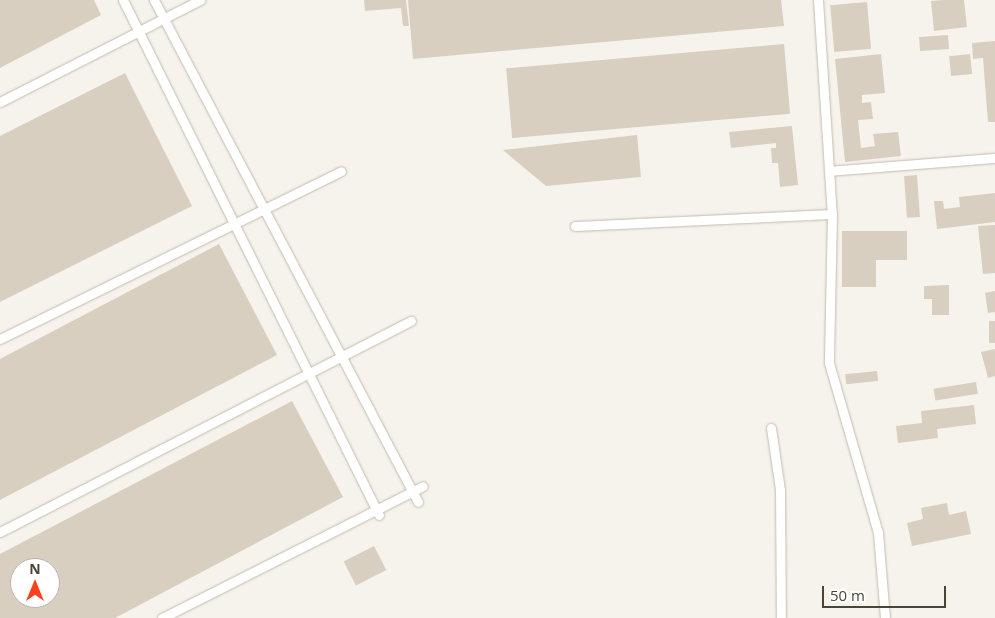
<!DOCTYPE html>
<style>
body{margin:0}
#map{position:relative;width:995px;height:618px;overflow:hidden;background:#f6f3ec;font-family:"Open Sans",sans-serif}
div>[style]{position:absolute}
[style*='--x']{left:calc(var(--x)*1px);top:calc(var(--y)*1px);width:calc(var(--w)*1px);rotate:calc(var(--a)*1deg)}
.building>*{inset:0;background:#d8cfc1;transform-origin:0 0}
.roads{filter:drop-shadow(0 0 1px #c2bbae) drop-shadow(0 0 1px #c2bbae)}
.service>*{height:9px;margin:-4.5px;padding:0 4.5px;transform-origin:4.5px;border-radius:4.5px;background:#fff}
span{translate:-50% -50%;white-space:nowrap;text-align:center;line-height:1.15;-webkit-text-stroke:4.5px #fff;paint-order:stroke}
.north{position:absolute;left:10px;top:558px;width:50px;height:50px;box-sizing:border-box;background:#fff;border:1px solid #b7b4b0;border-radius:50%;rotate:0deg;font-size:14px;font-weight:700;line-height:20px;text-align:center;color:#4b4439}
.north::after{content:'';display:block;margin:auto;width:18px;height:22px;background:#fc3f1d;clip-path:polygon(50% 0,100% 100%,50% 72%,0 100%)}
.scale{position:absolute;left:822px;top:586px;width:124px;height:22px;box-sizing:border-box;border:2px solid #4b4439;border-top:0;padding-left:6px;font-size:15px;line-height:18px;white-space:nowrap;color:#4b4439;-webkit-text-stroke:4px #fff;paint-order:stroke}
</style>
<div id="map">
<div class="building">
<div style="clip-path:polygon(0 0,94px 0,101px 15px,0 68px)"></div>
<div style="clip-path:polygon(364px 0,406px 0,409px 26px,403px 26px,401px 8px,365px 11px)"></div>
<div style="clip-path:polygon(408px 0,781px 0,784px 26px,413px 59px)"></div>
<div style="clip-path:polygon(943px 0,964px 0,967px 27px,934px 31px,931px 1px)"></div>
<div style="left:867px;top:2px;width:47px;height:37px;rotate:85deg"></div>
<div style="left:948px;top:35px;width:14px;height:29px;rotate:86deg"></div>
<div style="clip-path:polygon(995px 41px,995px 122px,988px 122px,983px 58px,973px 59px,972px 43px)"></div>
<div style="left:784px;top:44px;width:70px;height:279px;rotate:85deg"></div>
<div style="clip-path:polygon(881px 54px,885px 93px,862px 95px,862px 103px,871px 102px,873px 119px,858px 120px,861px 148px,875px 146px,873px 134px,898px 132px,901px 156px,845px 162px,835px 59px)"></div>
<div style="left:970px;top:54px;width:20px;height:21px;rotate:84deg"></div>
<div style="clip-path:polygon(125px 73px,192px 206px,0 302px,0 136px)"></div>
<div style="clip-path:polygon(792px 126px,798px 185px,780px 187px,778px 163px,772px 163px,771px 148px,776px 148px,776px 143px,731px 148px,729px 132px)"></div>
<div style="clip-path:polygon(637px 135px,641px 177px,546px 186px,503px 150px)"></div>
<div style="left:917px;top:175px;width:42px;height:13px;rotate:86deg"></div>
<div style="clip-path:polygon(995px 193px,995px 222px,937px 229px,934px 201px,943px 201px,944px 209px,960px 207px,959px 197px)"></div>
<div style="clip-path:polygon(995px 225px,995px 273px,983px 274px,978px 226px)"></div>
<div style="clip-path:polygon(842px 231px,907px 231px,907px 260px,876px 260px,876px 287px,842px 287px)"></div>
<div style="clip-path:polygon(219px 244px,277px 355px,0 500px,0 359px)"></div>
<div style="clip-path:polygon(949px 285px,949px 315px,932px 315px,932px 299px,924px 299px,924px 286px)"></div>
<div style="clip-path:polygon(995px 291px,995px 312px,988px 313px,985px 293px)"></div>
<div style="left:989px;top:321px;width:6px;height:22px"></div>
<div style="clip-path:polygon(995px 349px,995px 376px,988px 378px,981px 352px)"></div>
<div style="left:877px;top:371px;width:10px;height:32px;rotate:84deg"></div>
<div style="left:976px;top:382px;width:12px;height:43px;rotate:81deg"></div>
<div style="clip-path:polygon(evenodd,292px 401px,343px 497px,115px 618px,0 618px,0 554px,292px 401px,20px 568px,50px 568px,50px 598px,20px 598px,20px 568px)"></div>
<div style="clip-path:polygon(974px 405px,976px 424px,937px 429px,938px 438px,898px 443px,896px 426px,922px 423px,921px 411px)"></div>
<div style="clip-path:polygon(947px 503px,949px 515px,966px 511px,971px 534px,912px 546px,907px 523px,923px 519px,921px 508px)"></div>
<div style="left:374px;top:546px;width:27px;height:34px;rotate:63deg"></div>
</div>
<div class="roads">
<div class="service">
<div style="--x:123;--y:0;--w:575;--a:63.57"></div>
<div style="--x:154;--y:0;--w:567;--a:62.26"></div>
<div style="--x:818;--y:0;--w:214;--a:86.3"></div>
<div style="--x:832;--y:214;--w:149;--a:91.2"></div>
<div style="--x:829;--y:363;--w:177;--a:73.9"></div>
<div style="--x:878;--y:533;--w:85;--a:85.3"></div>
<div style="--x:0;--y:102;--w:225;--a:-27"></div>
<div style="--x:829;--y:171;--w:167;--a:-4.5"></div>
<div style="--x:575;--y:226;--w:257;--a:-2.7"></div>
<div style="--x:0;--y:339;--w:380;--a:-26.2"></div>
<div style="--x:771;--y:428;--w:63;--a:81.7"></div>
<div style="--x:780;--y:490;--w:128;--a:89.6"></div>
<div style="--x:0;--y:532;--w:462;--a:-27.2"></div>
<div style="--x:162;--y:618;--w:292;--a:-26.8"></div>
</div>
</div>
<div class="north">N</div>
<div class="scale">50 m</div>
</div>
